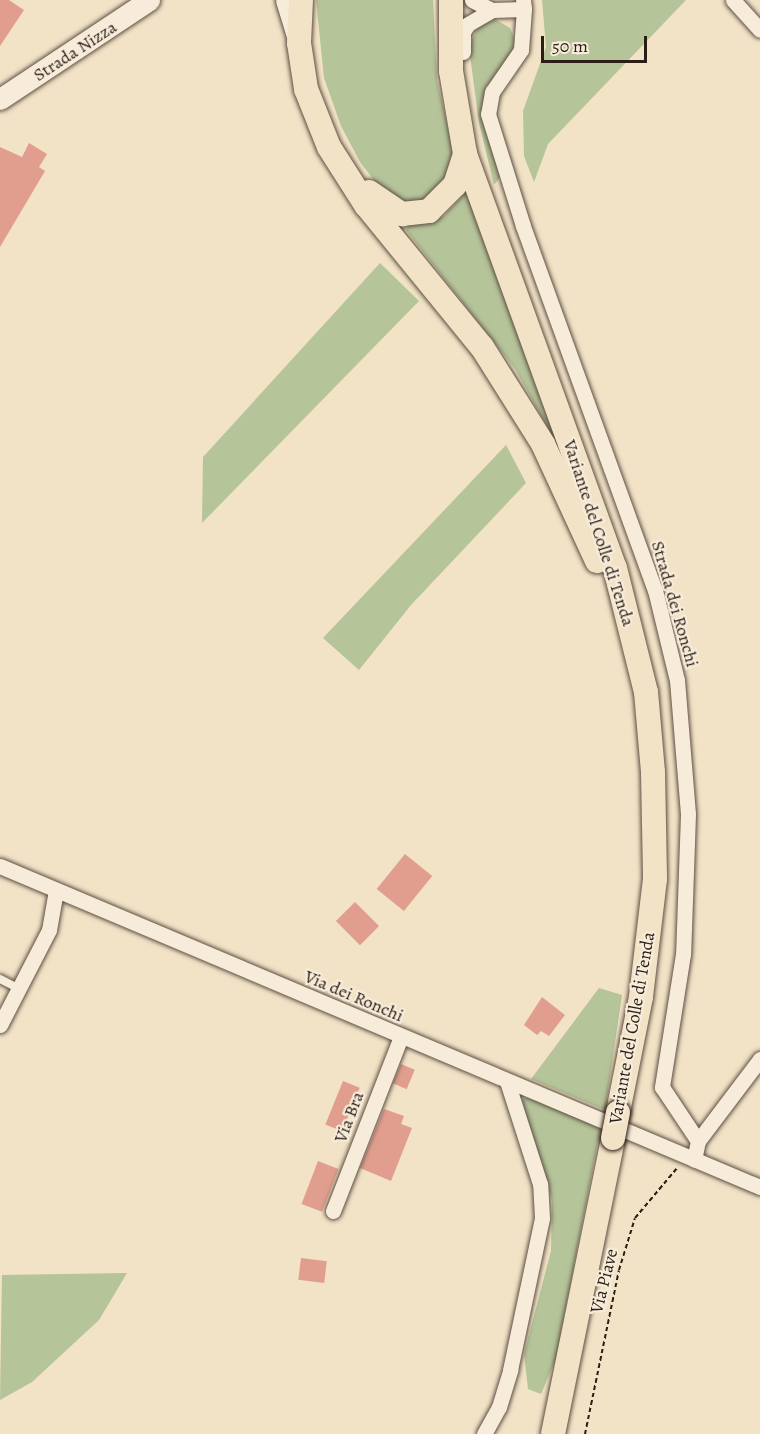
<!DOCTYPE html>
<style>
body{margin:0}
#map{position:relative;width:760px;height:1434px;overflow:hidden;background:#f2e2c6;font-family:Alegreya,serif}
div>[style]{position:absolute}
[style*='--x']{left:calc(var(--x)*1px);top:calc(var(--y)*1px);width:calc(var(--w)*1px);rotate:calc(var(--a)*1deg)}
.green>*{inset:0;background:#b5c499}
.building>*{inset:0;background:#e19e8e;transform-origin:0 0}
.path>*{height:2px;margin-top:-1px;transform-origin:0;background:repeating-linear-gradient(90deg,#2b1e17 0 4.5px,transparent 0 7.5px)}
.roads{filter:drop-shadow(0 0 2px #5d4f43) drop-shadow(0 0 2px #5d4f43)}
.lane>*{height:8px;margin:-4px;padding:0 4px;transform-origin:4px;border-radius:4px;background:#f7ecda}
.street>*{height:15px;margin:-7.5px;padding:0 7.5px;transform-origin:7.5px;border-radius:7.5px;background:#f7ecda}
.secondary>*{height:21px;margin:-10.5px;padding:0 10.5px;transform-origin:10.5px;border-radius:10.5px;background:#f7ecda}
.primary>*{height:24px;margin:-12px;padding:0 12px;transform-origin:12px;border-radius:12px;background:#f2e2c6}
.bridges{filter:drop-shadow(0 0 2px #2b1e17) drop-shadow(0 0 2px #2b1e17)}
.primary-bridge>*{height:24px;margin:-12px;padding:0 12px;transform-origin:12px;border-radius:12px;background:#f2e2c6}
span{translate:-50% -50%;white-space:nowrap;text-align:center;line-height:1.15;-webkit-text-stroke:4.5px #f7ecda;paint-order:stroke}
.street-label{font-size:18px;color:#2b1e17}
.scale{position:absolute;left:541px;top:36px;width:106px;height:27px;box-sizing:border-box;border:3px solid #2b1e17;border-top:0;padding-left:8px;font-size:18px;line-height:21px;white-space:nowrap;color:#2b1e17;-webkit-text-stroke:4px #f7ecda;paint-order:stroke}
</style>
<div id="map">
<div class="green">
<div style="clip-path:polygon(316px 0,433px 0,437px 80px,455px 160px,433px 200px,410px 206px,383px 192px,360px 162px,341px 126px,324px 78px)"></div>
<div style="clip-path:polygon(542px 0,686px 0,548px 144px,534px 182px,524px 156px,523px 111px,546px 47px)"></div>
<div style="clip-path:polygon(493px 18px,510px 28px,515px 40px,511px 54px,486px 87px,484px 116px,501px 176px,494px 185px,479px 123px,469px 48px,478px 26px)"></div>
<div style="clip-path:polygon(468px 190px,566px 460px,515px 369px,406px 230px,409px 223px,428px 223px,444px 216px)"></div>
<div style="clip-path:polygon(380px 263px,419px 301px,202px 523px,203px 457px)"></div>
<div style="clip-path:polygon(506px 445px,526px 483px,411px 605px,359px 670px,323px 638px)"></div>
<div style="clip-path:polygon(599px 988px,622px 995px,605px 1110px,531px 1079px)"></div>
<div style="clip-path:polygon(531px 1095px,601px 1125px,556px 1359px,541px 1394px,528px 1389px,524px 1354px,551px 1251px,552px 1200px,521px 1101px)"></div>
<div style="clip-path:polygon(127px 1273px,99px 1320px,32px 1382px,0 1400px,2px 1275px)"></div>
</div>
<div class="building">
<div style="clip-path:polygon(0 0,9px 0,24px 10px,0 46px)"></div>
<div style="clip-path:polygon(29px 143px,47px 154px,39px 167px,45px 171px,0 247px,0 147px,22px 157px)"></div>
<div style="left:405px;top:854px;width:35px;height:45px;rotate:39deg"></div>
<div style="left:355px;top:902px;width:34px;height:27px;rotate:45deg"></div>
<div style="clip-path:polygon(542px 997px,565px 1015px,549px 1036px,541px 1031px,537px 1035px,524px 1025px)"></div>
<div style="left:401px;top:1064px;width:15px;height:21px;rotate:23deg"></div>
<div style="left:343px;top:1081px;width:18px;height:47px;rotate:22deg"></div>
<div style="clip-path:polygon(384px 1109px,404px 1116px,401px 1124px,412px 1128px,391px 1181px,360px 1168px)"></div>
<div style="left:318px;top:1161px;width:22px;height:46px;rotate:21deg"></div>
<div style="left:301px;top:1258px;width:26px;height:22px;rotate:7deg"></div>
</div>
<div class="path">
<div style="--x:585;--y:1434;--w:167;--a:-78.3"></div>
<div style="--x:619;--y:1270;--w:54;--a:-72.9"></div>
<div style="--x:635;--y:1218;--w:67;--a:-49.9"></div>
</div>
<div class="roads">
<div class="lane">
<div style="--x:0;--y:979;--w:22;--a:27"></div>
</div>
<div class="street">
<div style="--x:472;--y:0;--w:22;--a:27"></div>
<div style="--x:492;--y:10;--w:32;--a:-2"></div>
<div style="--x:524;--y:9;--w:9;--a:-96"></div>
<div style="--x:733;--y:0;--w:40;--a:48"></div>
<div style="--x:524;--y:9;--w:41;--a:94.2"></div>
<div style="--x:521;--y:50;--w:51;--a:124.6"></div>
<div style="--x:492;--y:92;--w:22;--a:100"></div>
<div style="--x:488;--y:114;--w:117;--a:72.6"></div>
<div style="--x:523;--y:226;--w:387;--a:70.1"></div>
<div style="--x:655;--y:590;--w:93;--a:76.3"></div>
<div style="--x:677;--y:680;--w:134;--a:85.3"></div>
<div style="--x:688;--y:814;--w:140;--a:92"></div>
<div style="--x:683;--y:954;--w:135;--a:99"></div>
<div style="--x:662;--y:1087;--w:65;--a:56.3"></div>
<div style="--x:698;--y:1141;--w:19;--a:102"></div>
<div style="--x:463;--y:52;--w:20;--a:-90"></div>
<div style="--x:463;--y:32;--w:9;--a:-58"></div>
<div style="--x:468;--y:24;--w:28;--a:-30"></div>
<div style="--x:0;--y:866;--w:825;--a:22.9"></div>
<div style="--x:0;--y:1025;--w:107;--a:-62.7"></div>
<div style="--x:49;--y:930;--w:40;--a:-80"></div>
<div style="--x:698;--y:1141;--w:103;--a:-52.9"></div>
<div style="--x:333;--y:1211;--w:187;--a:-68.7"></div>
<div style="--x:484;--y:1434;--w:31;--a:-61"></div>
<div style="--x:499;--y:1407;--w:39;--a:-73"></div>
<div style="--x:510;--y:1370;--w:155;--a:-78.1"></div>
<div style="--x:542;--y:1218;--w:34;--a:-93"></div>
<div style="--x:540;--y:1184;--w:108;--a:-107.8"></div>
</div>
<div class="secondary">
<div style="--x:286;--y:0;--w:39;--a:73"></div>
<div style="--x:0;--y:99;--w:179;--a:-33.6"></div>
</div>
<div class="primary">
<div style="--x:301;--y:0;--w:43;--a:92.7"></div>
<div style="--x:299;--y:43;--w:47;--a:81.3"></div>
<div style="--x:306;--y:89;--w:62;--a:68.4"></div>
<div style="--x:329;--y:147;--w:69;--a:57.5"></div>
<div style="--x:366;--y:205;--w:183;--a:50.8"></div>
<div style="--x:482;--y:347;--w:115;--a:57.8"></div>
<div style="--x:543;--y:444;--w:129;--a:65.2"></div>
<div style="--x:451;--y:0;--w:71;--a:90"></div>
<div style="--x:451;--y:71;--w:84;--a:80.4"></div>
<div style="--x:465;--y:154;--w:440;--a:70.1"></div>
<div style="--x:615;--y:568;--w:128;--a:76"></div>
<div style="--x:646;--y:692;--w:80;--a:85"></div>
<div style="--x:653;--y:772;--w:107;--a:88.9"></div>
<div style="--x:655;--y:879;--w:119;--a:96.8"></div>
<div style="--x:641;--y:997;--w:117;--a:101.3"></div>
<div style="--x:369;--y:192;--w:40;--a:34"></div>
<div style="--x:402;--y:214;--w:27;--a:-6"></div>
<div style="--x:429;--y:211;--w:37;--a:-45"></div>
<div style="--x:455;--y:185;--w:33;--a:-72"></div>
<div style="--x:553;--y:1434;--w:302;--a:-78.5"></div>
</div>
</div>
<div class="bridges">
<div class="primary-bridge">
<div style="--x:613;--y:1138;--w:26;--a:-79"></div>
</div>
</div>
<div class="street-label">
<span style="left:75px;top:51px;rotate:-33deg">Strada Nizza</span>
<span style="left:599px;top:533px;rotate:72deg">Variante del Colle di Tenda</span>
<span style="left:675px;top:604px;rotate:74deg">Strada dei Ronchi</span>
<span style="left:354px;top:996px;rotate:23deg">Via dei Ronchi</span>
<span style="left:632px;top:1028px;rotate:-80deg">Variante del Colle di Tenda</span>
<span style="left:349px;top:1117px;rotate:-69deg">Via Bra</span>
<span style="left:604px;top:1281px;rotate:-76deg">Via Piave</span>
</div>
<div class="scale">50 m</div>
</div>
